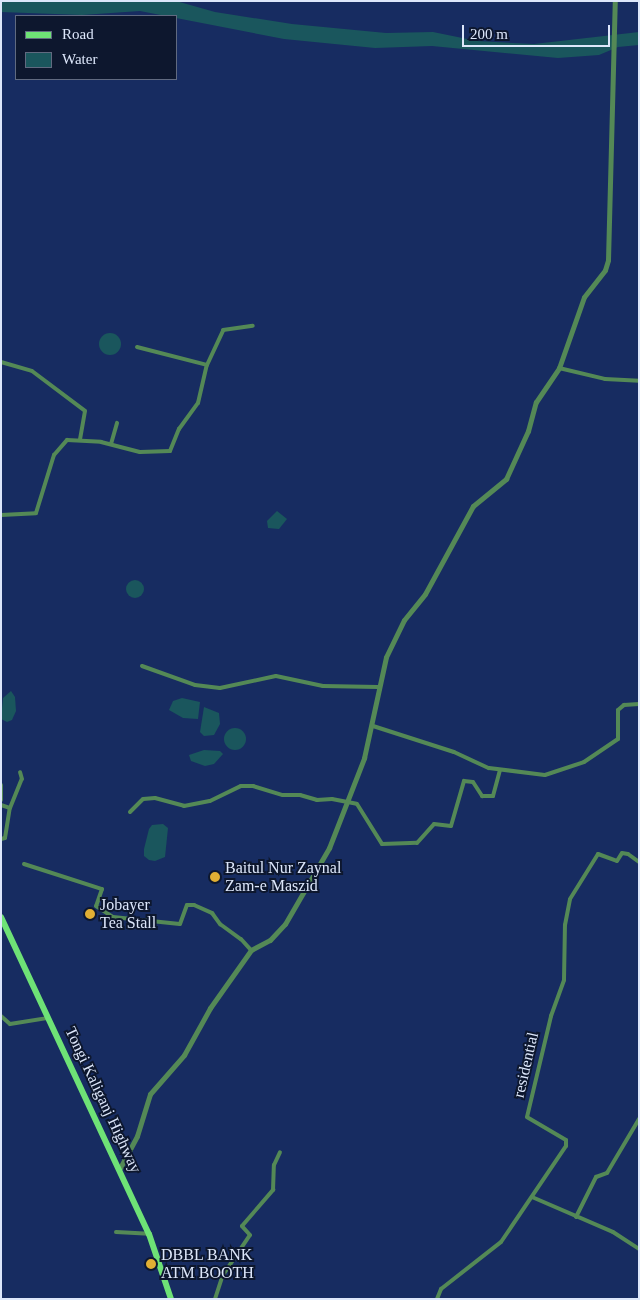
<!DOCTYPE html>
<style>
body{margin:0}
#map{position:relative;width:640px;height:1300px;overflow:hidden;background:#172c61;font-family:"Times New Roman",serif}
div>[style]{position:absolute}
[style*='--x']{left:calc(var(--x)*1px);top:calc(var(--y)*1px);width:calc(var(--w)*1px);rotate:calc(var(--a)*1deg)}
.water>*{inset:0;background:#1a565d}
.round{border-radius:50%}
.minor>*{height:4px;margin:-2px;padding:0 2px;transform-origin:2px;border-radius:2px;background:#548956}
.tertiary>*{height:5px;margin:-2.5px;padding:0 2.5px;transform-origin:2.5px;border-radius:2.5px;background:#548956}
.primary>*{height:6px;margin:-3px;padding:0 3px;transform-origin:3px;border-radius:3px;background:#6ee276}
.dots>*{width:14px;height:14px;translate:-50% -50%;box-sizing:border-box;border:2px solid #0d172e;border-radius:50%}
span{translate:-50% -50%;white-space:nowrap;text-align:center;line-height:1.15;-webkit-text-stroke:4px #0d172e;paint-order:stroke}
.poi-label{font-size:16px;color:#dde7fb}
.left{translate:0 -50%;text-align:left}
.street-label{font-size:16px;color:#dde7fb}
.frame{position:absolute;inset:0;border:2px solid #dde7fb;pointer-events:none}
.legend{position:absolute;left:15px;top:15px;width:162px;height:65px;box-sizing:border-box;background:#0d172e;border:1px solid #606a80;margin:0;padding:6px 9px;list-style:none;font-size:15px;color:#dde7fb}
.legend li{display:flex;align-items:center;gap:10px;height:25px}
.legend b{width:25px;border:1px solid #606a80}
.scale{position:absolute;left:462px;top:25px;width:148px;height:22px;box-sizing:border-box;border:2px solid #dde7fb;border-top:0;padding-left:6px;font-size:15px;line-height:18px;white-space:nowrap;color:#dde7fb;-webkit-text-stroke:4px #0d172e;paint-order:stroke}
</style>
<div id="map">
<div class="water">
<div style="clip-path:polygon(1px 1px,176px 1px,215px 12px,292px 24px,386px 33px,433px 32px,477px 41px,534px 44px,639px 32px,639px 45px,618px 47px,599px 55px,558px 58px,432px 46px,375px 48px,284px 39px,140px 11px,82px 15px,1px 12px)"></div>
<div class="round" style="left:99px;top:333px;width:22px;height:22px"></div>
<div style="clip-path:polygon(277px 511px,287px 519px,279px 529px,268px 528px,267px 521px)"></div>
<div class="round" style="left:126px;top:580px;width:18px;height:18px"></div>
<div style="clip-path:polygon(11px 691px,15px 697px,16px 711px,12px 720px,7px 722px,1px 719px,3px 698px)"></div>
<div style="clip-path:polygon(182px 698px,200px 702px,198px 719px,183px 718px,169px 710px,173px 701px)"></div>
<div style="clip-path:polygon(204px 707px,219px 713px,220px 724px,214px 735px,204px 736px,200px 732px)"></div>
<div class="round" style="left:224px;top:728px;width:22px;height:22px"></div>
<div style="clip-path:polygon(204px 750px,220px 751px,223px 754px,214px 764px,205px 766px,191px 761px,189px 755px)"></div>
<div style="clip-path:polygon(163px 824px,168px 828px,165px 857px,155px 861px,149px 860px,144px 856px,144px 849px,149px 829px,152px 825px)"></div>
</div>
<div class="minor">
<div style="--x:137;--y:347;--w:72;--a:14.4"></div>
<div style="--x:1;--y:362;--w:32;--a:16"></div>
<div style="--x:32;--y:371;--w:66;--a:37"></div>
<div style="--x:85;--y:411;--w:29;--a:100"></div>
<div style="--x:559;--y:368;--w:47;--a:13.4"></div>
<div style="--x:605;--y:379;--w:34;--a:3"></div>
<div style="--x:111;--y:444;--w:22;--a:-74"></div>
<div style="--x:1;--y:515;--w:35;--a:-3"></div>
<div style="--x:36;--y:513;--w:61;--a:-72.8"></div>
<div style="--x:54;--y:455;--w:20;--a:-49"></div>
<div style="--x:67;--y:440;--w:34;--a:3"></div>
<div style="--x:101;--y:442;--w:40;--a:14.4"></div>
<div style="--x:140;--y:452;--w:30;--a:-2"></div>
<div style="--x:170;--y:451;--w:24;--a:-68"></div>
<div style="--x:179;--y:429;--w:32;--a:-54"></div>
<div style="--x:198;--y:403;--w:39;--a:-77"></div>
<div style="--x:207;--y:365;--w:38;--a:-65"></div>
<div style="--x:223;--y:330;--w:30;--a:-8"></div>
<div style="--x:142;--y:666;--w:56;--a:19.7"></div>
<div style="--x:195;--y:685;--w:25;--a:7"></div>
<div style="--x:220;--y:688;--w:57;--a:-12.1"></div>
<div style="--x:276;--y:676;--w:48;--a:12"></div>
<div style="--x:323;--y:686;--w:55;--a:1"></div>
<div style="--x:373;--y:726;--w:85;--a:17.8"></div>
<div style="--x:454;--y:752;--w:38;--a:25"></div>
<div style="--x:489;--y:768;--w:56;--a:7.1"></div>
<div style="--x:545;--y:775;--w:41;--a:-18.4"></div>
<div style="--x:584;--y:762;--w:41;--a:-34.1"></div>
<div style="--x:618;--y:739;--w:29;--a:-90"></div>
<div style="--x:618;--y:710;--w:8;--a:-40"></div>
<div style="--x:624;--y:705;--w:15;--a:-4"></div>
<div style="--x:1;--y:785;--w:15;--a:90"></div>
<div style="--x:1;--y:805;--w:9;--a:18"></div>
<div style="--x:130;--y:812;--w:18;--a:-45"></div>
<div style="--x:143;--y:799;--w:12;--a:-5"></div>
<div style="--x:155;--y:798;--w:30;--a:15"></div>
<div style="--x:184;--y:806;--w:26;--a:-11"></div>
<div style="--x:210;--y:801;--w:34;--a:-26"></div>
<div style="--x:241;--y:786;--w:12;--a:0"></div>
<div style="--x:253;--y:786;--w:31;--a:17"></div>
<div style="--x:283;--y:795;--w:17;--a:0"></div>
<div style="--x:300;--y:795;--w:18;--a:16"></div>
<div style="--x:317;--y:800;--w:15;--a:-4"></div>
<div style="--x:332;--y:799;--w:25;--a:11"></div>
<div style="--x:357;--y:804;--w:47;--a:58"></div>
<div style="--x:382;--y:844;--w:35;--a:-2"></div>
<div style="--x:417;--y:843;--w:25;--a:-48"></div>
<div style="--x:434;--y:824;--w:17;--a:7"></div>
<div style="--x:451;--y:826;--w:47;--a:-73.9"></div>
<div style="--x:464;--y:781;--w:9;--a:6"></div>
<div style="--x:473;--y:782;--w:17;--a:57"></div>
<div style="--x:482;--y:796;--w:11;--a:0"></div>
<div style="--x:493;--y:796;--w:27;--a:-75"></div>
<div style="--x:1;--y:839;--w:4;--a:-14"></div>
<div style="--x:5;--y:838;--w:30;--a:-81"></div>
<div style="--x:10;--y:808;--w:31;--a:-68"></div>
<div style="--x:22;--y:779;--w:7;--a:-106"></div>
<div style="--x:24;--y:864;--w:82;--a:17.8"></div>
<div style="--x:102;--y:889;--w:18;--a:109"></div>
<div style="--x:96;--y:906;--w:20;--a:33"></div>
<div style="--x:113;--y:917;--w:67;--a:6"></div>
<div style="--x:180;--y:924;--w:20;--a:-70"></div>
<div style="--x:187;--y:905;--w:7;--a:0"></div>
<div style="--x:194;--y:905;--w:20;--a:24"></div>
<div style="--x:212;--y:913;--w:14;--a:54"></div>
<div style="--x:220;--y:924;--w:26;--a:36"></div>
<div style="--x:241;--y:939;--w:15;--a:48"></div>
<div style="--x:1;--y:1016;--w:12;--a:42"></div>
<div style="--x:10;--y:1024;--w:39;--a:-9"></div>
<div style="--x:532;--y:1197;--w:88;--a:23.4"></div>
<div style="--x:613;--y:1232;--w:31;--a:33"></div>
<div style="--x:576;--y:1217;--w:45;--a:-63.4"></div>
<div style="--x:596;--y:1177;--w:12;--a:-20"></div>
<div style="--x:607;--y:1173;--w:63;--a:-59.3"></div>
<div style="--x:116;--y:1232;--w:33;--a:3"></div>
<div style="--x:215;--y:1299;--w:25;--a:-72"></div>
<div style="--x:223;--y:1275;--w:48;--a:-56"></div>
<div style="--x:250;--y:1235;--w:12;--a:-132"></div>
<div style="--x:242;--y:1226;--w:48;--a:-49.3"></div>
<div style="--x:273;--y:1190;--w:25;--a:-88"></div>
<div style="--x:274;--y:1165;--w:14;--a:-65"></div>
<div style="--x:437;--y:1299;--w:11;--a:-68"></div>
<div style="--x:441;--y:1289;--w:76;--a:-38.1"></div>
<div style="--x:501;--y:1242;--w:116;--a:-55.9"></div>
<div style="--x:566;--y:1146;--w:6;--a:-90"></div>
<div style="--x:566;--y:1140;--w:45;--a:-149.5"></div>
<div style="--x:527;--y:1117;--w:104;--a:-76.6"></div>
<div style="--x:551;--y:1016;--w:38;--a:-70"></div>
<div style="--x:564;--y:980;--w:55;--a:-89"></div>
<div style="--x:565;--y:925;--w:26;--a:-79"></div>
<div style="--x:570;--y:899;--w:53;--a:-58.1"></div>
<div style="--x:598;--y:854;--w:20;--a:20"></div>
<div style="--x:617;--y:861;--w:9;--a:-58"></div>
<div style="--x:622;--y:853;--w:6;--a:9"></div>
<div style="--x:628;--y:854;--w:14;--a:36"></div>
</div>
<div class="tertiary">
<div style="--x:120;--y:1168;--w:36;--a:-62"></div>
<div style="--x:137;--y:1136;--w:44;--a:-72.8"></div>
<div style="--x:150;--y:1094;--w:52;--a:-48.9"></div>
<div style="--x:184;--y:1055;--w:54;--a:-61"></div>
<div style="--x:210;--y:1008;--w:71;--a:-54.7"></div>
<div style="--x:251;--y:950;--w:21;--a:-28"></div>
<div style="--x:270;--y:940;--w:22;--a:-47"></div>
<div style="--x:285;--y:924;--w:88;--a:-59.9"></div>
<div style="--x:329;--y:848;--w:97;--a:-68.7"></div>
<div style="--x:364;--y:758;--w:103;--a:-77.7"></div>
<div style="--x:386;--y:657;--w:41;--a:-64.1"></div>
<div style="--x:404;--y:620;--w:33;--a:-51"></div>
<div style="--x:425;--y:594;--w:100;--a:-61.4"></div>
<div style="--x:473;--y:506;--w:43;--a:-39.3"></div>
<div style="--x:506;--y:479;--w:53;--a:-65.4"></div>
<div style="--x:528;--y:431;--w:30;--a:-75"></div>
<div style="--x:536;--y:402;--w:41;--a:-55.9"></div>
<div style="--x:559;--y:368;--w:75;--a:-70.6"></div>
<div style="--x:584;--y:297;--w:34;--a:-52"></div>
<div style="--x:605;--y:270;--w:10;--a:-73"></div>
<div style="--x:608;--y:260;--w:259;--a:-88.5"></div>
</div>
<div class="primary">
<div style="--x:1;--y:917;--w:350;--a:65"></div>
<div style="--x:149;--y:1234;--w:69;--a:71.3"></div>
</div>
<div class="dots">
<div style="left:215px;top:877px;background:#e1af34"></div>
<div style="left:90px;top:914px;background:#e1af34"></div>
<div style="left:151px;top:1264px;background:#e1af34"></div>
</div>
<div class="poi-label">
<span class="left" style="left:225px;top:877px">Baitul Nur Zaynal<br>Zam-e Maszid</span>
<span class="left" style="left:100px;top:914px">Jobayer<br>Tea Stall</span>
<span class="left" style="left:161px;top:1264px">DBBL BANK<br>ATM BOOTH</span>
</div>
<div class="street-label">
<span style="left:526px;top:1065px;rotate:-77deg">residential</span>
<span style="left:103px;top:1100px;rotate:65deg">Tongi Kaliganj Highway</span>
</div>
<div class="frame"></div>
<ul class="legend">
<li><b style="height:6px;background:#6ee276"></b>Road</li>
<li><b style="height:14px;background:#1a565d"></b>Water</li>
</ul>
<div class="scale">200 m</div>
</div>
